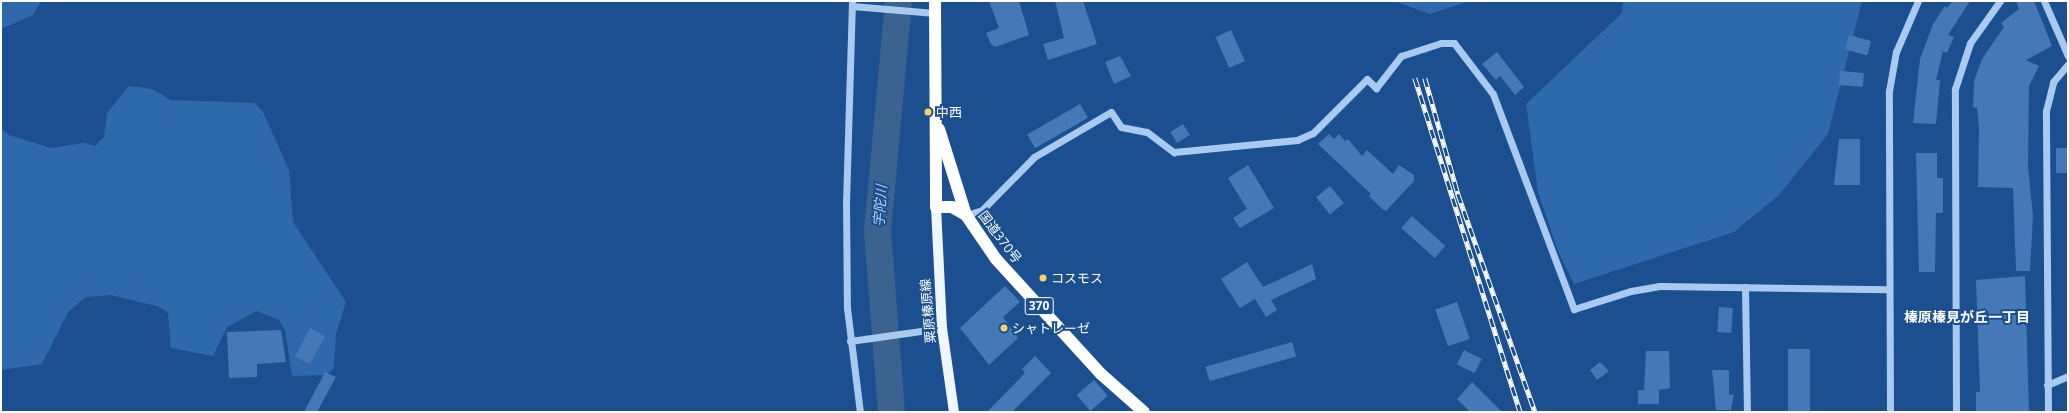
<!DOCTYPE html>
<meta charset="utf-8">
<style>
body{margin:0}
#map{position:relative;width:2069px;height:413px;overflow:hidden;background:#1b4f8f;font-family:"Open Sans","Noto Sans JP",sans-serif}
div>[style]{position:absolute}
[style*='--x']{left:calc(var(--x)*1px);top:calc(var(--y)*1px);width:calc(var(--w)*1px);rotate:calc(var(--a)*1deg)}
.green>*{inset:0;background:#2e69ad}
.river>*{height:27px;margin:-13.5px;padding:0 13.5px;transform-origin:13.5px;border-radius:13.5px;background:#3c6290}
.building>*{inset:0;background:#4478b7;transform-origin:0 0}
.minor>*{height:7px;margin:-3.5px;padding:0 3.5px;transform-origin:3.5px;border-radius:3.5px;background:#a9c9ee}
.major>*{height:10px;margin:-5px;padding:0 5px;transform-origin:5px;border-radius:5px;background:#f0f6ff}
.highway>*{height:12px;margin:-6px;padding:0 6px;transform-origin:6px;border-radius:6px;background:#fff}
.rail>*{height:4.5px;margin-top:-2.25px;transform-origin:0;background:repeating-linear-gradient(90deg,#1b4f8f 0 9px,#fff 0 18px);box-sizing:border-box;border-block:1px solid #fff}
.dots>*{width:11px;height:11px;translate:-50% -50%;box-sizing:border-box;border:2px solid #1b4f8f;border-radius:50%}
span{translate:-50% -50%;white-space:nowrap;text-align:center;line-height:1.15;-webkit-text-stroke:4px #1b4f8f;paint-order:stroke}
.shield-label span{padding:1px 3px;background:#1b4f8f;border:1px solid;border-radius:3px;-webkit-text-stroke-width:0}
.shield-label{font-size:12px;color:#fff;font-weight:700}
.poi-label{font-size:13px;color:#fff}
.left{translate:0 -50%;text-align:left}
.street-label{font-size:13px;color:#fff}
.water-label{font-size:14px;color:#b5d3f5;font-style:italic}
.neighbourhood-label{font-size:14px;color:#fff;font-weight:700}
.frame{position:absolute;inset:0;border:2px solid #fff;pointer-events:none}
</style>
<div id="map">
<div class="green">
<div style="clip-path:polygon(1px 1px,41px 1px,33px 15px,1px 29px)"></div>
<div style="clip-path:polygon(1394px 1px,1469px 1px,1430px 14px)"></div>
<div style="clip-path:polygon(1623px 1px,1862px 1px,1828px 134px,1779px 195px,1734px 232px,1574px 284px,1558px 251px,1538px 192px,1526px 104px,1622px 13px)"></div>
<div style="clip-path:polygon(129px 86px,152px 89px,171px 100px,255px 103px,263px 112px,289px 170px,293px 222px,346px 302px,336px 334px,334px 368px,326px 375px,292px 376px,285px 330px,279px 320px,257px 311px,227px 327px,213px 356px,171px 348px,168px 313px,160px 307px,111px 295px,86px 297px,68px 312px,42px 364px,1px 370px,1px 128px,9px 135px,51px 148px,84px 143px,95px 146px,104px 137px,107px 113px)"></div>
</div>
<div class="river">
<div style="--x:891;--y:412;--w:182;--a:-94.4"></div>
<div style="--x:877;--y:231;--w:231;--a:-84.8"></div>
</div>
<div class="building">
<div style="clip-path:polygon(989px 1px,1019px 1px,1029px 35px,995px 47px,991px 44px,986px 33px,999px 28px)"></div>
<div style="clip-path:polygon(1055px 1px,1083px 1px,1097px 44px,1048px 60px,1043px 44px,1064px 38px)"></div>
<div style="clip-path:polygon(1953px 1px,1970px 1px,1948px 35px,1954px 37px,1947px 53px,1943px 51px,1936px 80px,1940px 80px,1936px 124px,1913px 123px,1920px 59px,1933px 24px,1945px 6px,1947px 8px)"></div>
<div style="clip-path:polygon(2016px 1px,2034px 1px,2052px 46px,2026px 60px,2039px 66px,2029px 86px,2028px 167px,2033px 216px,2030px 271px,2016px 271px,2013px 188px,1978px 187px,1979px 128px,1977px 108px,1973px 107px,1974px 81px,1982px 59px,2004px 27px,2001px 23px,2019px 9px)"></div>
<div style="left:1231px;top:30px;width:34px;height:17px;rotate:66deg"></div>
<div style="left:1849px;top:35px;width:23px;height:15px;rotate:15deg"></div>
<div style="clip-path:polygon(1497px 52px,1524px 87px,1515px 95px,1500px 76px,1496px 80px,1482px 64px)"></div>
<div style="clip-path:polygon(1120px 56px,1131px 76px,1114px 84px,1105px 62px)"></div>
<div style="left:1840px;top:71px;width:24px;height:14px;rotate:5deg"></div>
<div style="left:1080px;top:104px;width:16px;height:61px;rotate:60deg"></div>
<div style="left:1183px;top:124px;width:13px;height:15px;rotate:58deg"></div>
<div style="clip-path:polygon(1329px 134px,1334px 139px,1339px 134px,1345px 141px,1348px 139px,1362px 156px,1367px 150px,1393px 174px,1399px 165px,1414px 175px,1414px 181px,1386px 211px,1381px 208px,1369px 196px,1371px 194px,1318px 144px)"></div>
<div style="clip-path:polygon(1839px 139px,1860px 139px,1860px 185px,1834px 185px)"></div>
<div style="left:2056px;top:148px;width:12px;height:25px"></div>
<div style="clip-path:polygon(1916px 153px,1937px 153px,1937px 178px,1943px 178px,1943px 213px,1936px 213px,1935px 272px,1919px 272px)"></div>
<div style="clip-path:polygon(1248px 165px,1274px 208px,1240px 228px,1233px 218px,1247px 209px,1228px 178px)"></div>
<div style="left:1330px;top:186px;width:22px;height:18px;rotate:51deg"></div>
<div style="left:1412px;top:216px;width:45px;height:16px;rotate:42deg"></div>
<div style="clip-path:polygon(1247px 262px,1263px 287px,1312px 264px,1316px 279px,1271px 300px,1277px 310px,1266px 317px,1255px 299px,1240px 308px,1221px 279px)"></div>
<div style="clip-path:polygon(2025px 276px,2029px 412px,1976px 412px,1976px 392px,1980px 392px,1976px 280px)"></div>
<div style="clip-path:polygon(1005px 286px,1020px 302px,1003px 317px,1018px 338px,989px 365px,960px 328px)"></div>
<div style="left:1457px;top:302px;width:39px;height:23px;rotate:71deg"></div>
<div style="left:1719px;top:307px;width:14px;height:25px;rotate:4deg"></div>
<div style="left:310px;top:328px;width:17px;height:32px;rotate:28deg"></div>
<div style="clip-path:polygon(281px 330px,286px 362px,257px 364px,257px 377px,229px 378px,227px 332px)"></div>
<div style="left:1292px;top:342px;width:15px;height:90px;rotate:74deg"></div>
<div style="left:1788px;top:349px;width:22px;height:63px"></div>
<div style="left:1464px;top:350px;width:20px;height:16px;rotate:27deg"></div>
<div style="clip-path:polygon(1646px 351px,1669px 351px,1670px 388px,1659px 390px,1659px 404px,1638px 404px,1638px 390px,1644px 390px)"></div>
<div style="clip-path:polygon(1035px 356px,1051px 373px,1012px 412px,987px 412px,1025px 373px,1022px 369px)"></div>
<div style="clip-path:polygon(1600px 362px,1609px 371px,1597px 380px,1590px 370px)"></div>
<div style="clip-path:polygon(1712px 370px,1729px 370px,1729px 395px,1734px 394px,1731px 410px,1716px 410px)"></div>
<div style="clip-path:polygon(325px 372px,336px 377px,317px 412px,304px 412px)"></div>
<div style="left:1094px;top:380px;width:21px;height:23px;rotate:49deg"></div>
<div style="clip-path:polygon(1472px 382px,1502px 412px,1470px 412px,1457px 399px)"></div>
</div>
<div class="minor">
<div style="--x:852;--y:1;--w:199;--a:91.7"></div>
<div style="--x:846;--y:200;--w:108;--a:89.5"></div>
<div style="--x:847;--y:308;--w:105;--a:82.9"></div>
<div style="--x:2044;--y:1;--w:60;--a:66.4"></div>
<div style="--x:852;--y:6;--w:83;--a:4.8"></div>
<div style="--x:966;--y:215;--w:17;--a:-17"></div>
<div style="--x:982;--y:210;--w:74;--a:-45.5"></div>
<div style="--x:1034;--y:157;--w:89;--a:-30.3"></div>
<div style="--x:1111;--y:112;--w:18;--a:56"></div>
<div style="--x:1121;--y:127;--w:26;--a:11"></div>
<div style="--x:1147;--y:132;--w:34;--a:37"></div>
<div style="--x:1174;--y:152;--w:124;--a:-5.6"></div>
<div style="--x:1297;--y:140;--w:17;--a:-24"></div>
<div style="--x:1313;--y:133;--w:76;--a:-45"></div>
<div style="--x:1367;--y:79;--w:13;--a:45"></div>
<div style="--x:1376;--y:88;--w:41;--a:-52"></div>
<div style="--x:1401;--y:56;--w:42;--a:-18"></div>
<div style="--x:1441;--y:43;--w:13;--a:0"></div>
<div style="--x:1454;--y:43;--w:64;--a:52.6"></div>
<div style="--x:1493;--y:94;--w:230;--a:69.4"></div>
<div style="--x:1574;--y:309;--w:60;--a:-17.5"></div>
<div style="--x:1631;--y:291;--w:29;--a:-10"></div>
<div style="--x:1660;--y:286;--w:228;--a:0.8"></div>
<div style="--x:1745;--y:287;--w:125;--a:89.1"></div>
<div style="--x:850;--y:341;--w:93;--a:-8"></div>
<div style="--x:2047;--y:385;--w:23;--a:-23"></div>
<div style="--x:1890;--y:412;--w:321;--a:-90.2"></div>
<div style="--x:1889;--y:91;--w:40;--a:-80"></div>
<div style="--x:1896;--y:52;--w:56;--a:-66.7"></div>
<div style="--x:1956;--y:412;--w:323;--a:-90.2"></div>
<div style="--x:1955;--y:89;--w:48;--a:-71.9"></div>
<div style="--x:1970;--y:43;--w:52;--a:-54.5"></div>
<div style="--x:2048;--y:412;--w:301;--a:-90.4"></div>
<div style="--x:2046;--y:111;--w:30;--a:-76"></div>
<div style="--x:2053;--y:82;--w:23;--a:-50"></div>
</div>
<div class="major">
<div style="--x:936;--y:207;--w:121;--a:87.2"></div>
<div style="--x:942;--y:328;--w:85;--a:81.9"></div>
</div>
<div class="highway">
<div style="--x:935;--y:1;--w:206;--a:89.7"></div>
<div style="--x:936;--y:207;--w:16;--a:0"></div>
<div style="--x:952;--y:207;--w:16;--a:30"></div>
<div style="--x:966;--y:215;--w:53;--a:55.7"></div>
<div style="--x:996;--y:259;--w:156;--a:47.6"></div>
<div style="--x:1101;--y:374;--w:57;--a:41.5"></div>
<div style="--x:939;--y:129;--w:90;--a:72.6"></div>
</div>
<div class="rail">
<div style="--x:1415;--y:78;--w:350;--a:72.5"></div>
<div style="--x:1425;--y:78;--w:121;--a:74.1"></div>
<div style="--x:1458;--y:194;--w:231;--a:70.5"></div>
</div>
<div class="dots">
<div style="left:928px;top:112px;background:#ffd166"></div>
<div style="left:1043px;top:278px;background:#ffd166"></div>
<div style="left:1004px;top:328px;background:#ffd166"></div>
</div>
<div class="shield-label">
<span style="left:1039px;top:306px">370</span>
</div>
<div class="poi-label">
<span class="left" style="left:936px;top:112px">中西</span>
<span class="left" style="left:1051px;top:278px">コスモス</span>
<span class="left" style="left:1012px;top:328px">シャトレーゼ</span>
</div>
<div class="street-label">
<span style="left:1000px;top:237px;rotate:53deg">国道370号</span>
<span style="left:928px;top:311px;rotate:-95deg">粟原榛原線</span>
</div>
<div class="water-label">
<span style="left:880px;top:206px;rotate:-86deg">宇陀川</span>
</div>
<div class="neighbourhood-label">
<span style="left:1967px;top:317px">榛原榛見が丘一丁目</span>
</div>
<div class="frame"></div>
</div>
